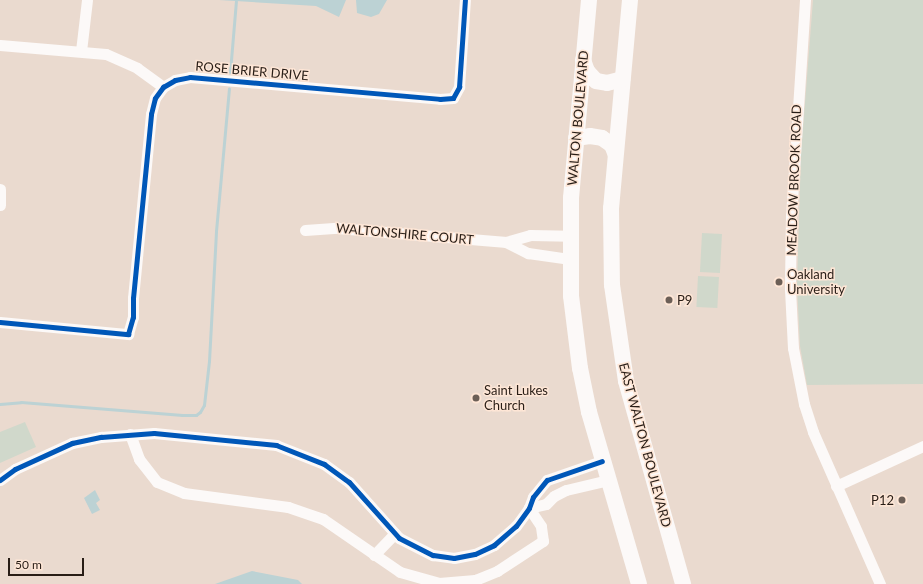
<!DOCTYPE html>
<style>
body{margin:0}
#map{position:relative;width:923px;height:584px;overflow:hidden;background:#eadacf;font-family:Lato,sans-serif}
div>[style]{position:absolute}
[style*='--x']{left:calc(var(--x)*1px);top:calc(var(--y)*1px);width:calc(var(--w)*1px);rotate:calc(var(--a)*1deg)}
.green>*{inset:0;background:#d0d8cb;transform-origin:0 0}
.water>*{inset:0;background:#bcd2d4}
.stream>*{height:3px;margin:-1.5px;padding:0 1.5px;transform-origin:1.5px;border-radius:1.5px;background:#bcd2d4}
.street>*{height:11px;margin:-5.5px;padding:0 5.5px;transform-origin:5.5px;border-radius:5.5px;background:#fcf9f8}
.secondary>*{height:16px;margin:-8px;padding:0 8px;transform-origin:8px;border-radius:8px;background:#fcf9f8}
.cycleway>*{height:5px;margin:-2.5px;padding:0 2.5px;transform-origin:2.5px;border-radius:2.5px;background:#0057b8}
.dots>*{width:11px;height:11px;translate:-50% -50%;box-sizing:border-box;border:2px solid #fee6d6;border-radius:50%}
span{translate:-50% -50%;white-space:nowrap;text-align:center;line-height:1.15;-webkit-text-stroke:3px #fee6d6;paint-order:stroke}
.street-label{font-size:13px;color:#281d16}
.poi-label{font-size:13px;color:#281d16}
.left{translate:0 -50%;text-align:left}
.right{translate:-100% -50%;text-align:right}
.scale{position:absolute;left:8px;top:558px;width:76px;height:18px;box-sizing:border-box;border:2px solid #281d16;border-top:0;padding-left:5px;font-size:12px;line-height:14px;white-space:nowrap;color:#281d16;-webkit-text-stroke:3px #fee6d6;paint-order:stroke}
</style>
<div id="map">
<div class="green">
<div style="clip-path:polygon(813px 0,923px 0,923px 384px,807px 385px,800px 346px,797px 286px,801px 154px)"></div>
<div style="left:702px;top:233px;width:20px;height:39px;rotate:3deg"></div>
<div style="left:698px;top:276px;width:21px;height:31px;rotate:3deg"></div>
<div style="clip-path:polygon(25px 422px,36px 447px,0 463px,0 432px)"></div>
</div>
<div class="water">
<div style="clip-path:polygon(219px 0,346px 0,339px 17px,316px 6px)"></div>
<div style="clip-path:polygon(356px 0,387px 0,379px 14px,371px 17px,357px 13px)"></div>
<div style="clip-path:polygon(95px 490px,100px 500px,96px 503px,100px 510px,92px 514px,84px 498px)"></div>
<div style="clip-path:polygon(252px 571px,298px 580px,302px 584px,215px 584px)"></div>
</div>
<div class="stream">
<div style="--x:230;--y:72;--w:71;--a:-85.2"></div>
<div style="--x:0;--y:404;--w:21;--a:-5"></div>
<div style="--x:21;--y:402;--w:162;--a:4.6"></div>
<div style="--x:182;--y:415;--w:14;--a:0"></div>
<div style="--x:196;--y:415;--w:5;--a:-37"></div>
<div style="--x:200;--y:412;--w:8;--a:-60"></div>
<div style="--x:204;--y:405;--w:44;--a:-83.5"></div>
<div style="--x:209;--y:361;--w:130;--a:-86.9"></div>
<div style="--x:216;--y:231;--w:143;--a:-84.8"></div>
</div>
<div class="street">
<div style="--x:805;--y:0;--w:214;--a:93.7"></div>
<div style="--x:791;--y:214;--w:75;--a:90.8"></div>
<div style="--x:790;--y:289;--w:59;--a:87.1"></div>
<div style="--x:793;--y:348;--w:57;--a:78.9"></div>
<div style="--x:804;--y:404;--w:29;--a:72"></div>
<div style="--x:813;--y:432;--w:166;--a:66.2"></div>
<div style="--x:0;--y:45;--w:106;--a:4.9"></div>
<div style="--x:106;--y:54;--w:34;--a:24"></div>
<div style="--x:137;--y:68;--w:32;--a:36"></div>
<div style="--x:81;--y:51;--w:51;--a:-83.3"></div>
<div style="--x:0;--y:189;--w:16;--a:90"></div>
<div style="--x:305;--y:230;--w:32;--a:-4"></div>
<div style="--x:337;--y:228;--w:170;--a:4.7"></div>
<div style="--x:506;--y:242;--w:25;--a:-16"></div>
<div style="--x:530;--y:235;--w:39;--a:1"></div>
<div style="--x:506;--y:242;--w:25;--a:27"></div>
<div style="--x:528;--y:253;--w:41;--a:8.3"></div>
<div style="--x:0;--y:322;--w:129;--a:5.4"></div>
<div style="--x:128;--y:334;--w:18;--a:-74"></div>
<div style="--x:133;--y:317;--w:19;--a:-90"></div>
<div style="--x:133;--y:298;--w:185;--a:-84.4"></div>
<div style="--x:151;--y:114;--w:16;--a:-76"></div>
<div style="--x:155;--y:98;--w:14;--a:-54"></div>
<div style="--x:163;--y:87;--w:14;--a:-30"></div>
<div style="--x:175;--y:80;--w:15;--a:-11"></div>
<div style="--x:190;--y:77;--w:251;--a:5"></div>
<div style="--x:440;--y:99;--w:13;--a:-4"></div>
<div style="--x:453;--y:98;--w:13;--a:-61"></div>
<div style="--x:459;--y:87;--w:87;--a:-86.1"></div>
<div style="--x:130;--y:434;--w:27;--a:70"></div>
<div style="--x:139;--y:459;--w:29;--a:52"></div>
<div style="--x:157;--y:482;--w:29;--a:22"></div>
<div style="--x:184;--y:493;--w:105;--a:7.7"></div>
<div style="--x:288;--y:507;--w:37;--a:19"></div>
<div style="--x:323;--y:519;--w:93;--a:34.5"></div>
<div style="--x:400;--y:572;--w:41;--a:15.8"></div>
<div style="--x:439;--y:583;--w:36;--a:-5"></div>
<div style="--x:475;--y:580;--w:24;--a:-22"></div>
<div style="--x:497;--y:571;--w:55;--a:-33.1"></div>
<div style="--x:543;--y:541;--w:15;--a:-98"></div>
<div style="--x:541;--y:526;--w:22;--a:-124"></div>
<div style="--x:0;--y:480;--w:19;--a:-36"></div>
<div style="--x:15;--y:469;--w:63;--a:-24.5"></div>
<div style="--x:72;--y:443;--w:30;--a:-12"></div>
<div style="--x:101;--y:437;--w:53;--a:-4.3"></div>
<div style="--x:154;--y:433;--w:123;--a:5.6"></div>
<div style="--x:276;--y:445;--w:52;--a:21.6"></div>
<div style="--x:324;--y:464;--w:31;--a:36"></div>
<div style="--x:349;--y:482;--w:75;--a:48.2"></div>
<div style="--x:399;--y:538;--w:38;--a:27"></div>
<div style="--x:433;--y:555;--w:21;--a:8"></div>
<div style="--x:454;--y:558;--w:21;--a:-11"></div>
<div style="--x:475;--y:554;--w:21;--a:-25"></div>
<div style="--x:494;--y:545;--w:29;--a:-41"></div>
<div style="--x:516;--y:526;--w:22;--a:-54"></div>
<div style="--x:529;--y:508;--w:12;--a:-70"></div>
<div style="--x:533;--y:497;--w:22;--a:-51"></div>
<div style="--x:547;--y:480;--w:58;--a:-19.1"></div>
<div style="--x:836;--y:486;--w:96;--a:-24.7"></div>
<div style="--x:529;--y:508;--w:17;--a:-13"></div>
<div style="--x:546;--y:504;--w:11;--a:-45"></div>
<div style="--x:554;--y:496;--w:13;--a:-27"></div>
<div style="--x:566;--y:490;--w:43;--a:-13.4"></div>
<div style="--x:374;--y:555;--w:30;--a:-46"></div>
</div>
<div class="secondary">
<div style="--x:589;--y:0;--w:199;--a:95.2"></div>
<div style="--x:571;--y:198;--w:98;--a:90"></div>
<div style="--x:571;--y:296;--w:73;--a:82.9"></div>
<div style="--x:580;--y:368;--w:45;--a:78.4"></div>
<div style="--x:589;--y:412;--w:179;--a:73.8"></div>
<div style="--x:630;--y:0;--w:209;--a:95.2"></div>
<div style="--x:611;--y:208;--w:77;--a:89.3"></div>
<div style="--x:612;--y:285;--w:97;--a:81.7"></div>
<div style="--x:626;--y:381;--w:211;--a:74.3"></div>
<div style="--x:583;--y:60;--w:12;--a:70"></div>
<div style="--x:587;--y:71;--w:13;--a:48"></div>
<div style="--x:596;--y:81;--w:11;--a:10"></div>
<div style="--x:607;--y:83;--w:16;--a:-14"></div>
<div style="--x:576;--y:138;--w:14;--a:-8"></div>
<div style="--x:590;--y:136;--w:12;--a:9"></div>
<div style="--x:602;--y:138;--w:12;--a:35"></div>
<div style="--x:612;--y:145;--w:9;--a:69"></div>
</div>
<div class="cycleway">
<div style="--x:0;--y:322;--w:129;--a:5.4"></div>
<div style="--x:128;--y:334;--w:18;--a:-74"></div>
<div style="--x:133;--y:317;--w:19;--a:-90"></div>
<div style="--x:133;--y:298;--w:185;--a:-84.4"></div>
<div style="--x:151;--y:114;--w:16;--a:-76"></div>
<div style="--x:155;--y:98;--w:14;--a:-54"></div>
<div style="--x:163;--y:87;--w:14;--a:-30"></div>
<div style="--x:175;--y:80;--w:15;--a:-11"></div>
<div style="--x:190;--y:77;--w:251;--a:5"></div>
<div style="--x:440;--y:99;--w:13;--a:-4"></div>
<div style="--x:453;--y:98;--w:13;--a:-61"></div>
<div style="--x:459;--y:87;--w:87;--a:-86.1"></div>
<div style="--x:0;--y:480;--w:19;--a:-36"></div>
<div style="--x:15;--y:469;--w:63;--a:-24.5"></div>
<div style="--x:72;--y:443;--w:30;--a:-12"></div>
<div style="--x:101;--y:437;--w:53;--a:-4.3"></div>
<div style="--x:154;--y:433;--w:123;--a:5.6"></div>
<div style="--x:276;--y:445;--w:52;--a:21.6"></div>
<div style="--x:324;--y:464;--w:31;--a:36"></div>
<div style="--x:349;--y:482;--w:75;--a:48.2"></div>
<div style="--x:399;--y:538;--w:38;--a:27"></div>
<div style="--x:433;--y:555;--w:21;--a:8"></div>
<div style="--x:454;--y:558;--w:21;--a:-11"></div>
<div style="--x:475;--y:554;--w:21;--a:-25"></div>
<div style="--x:494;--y:545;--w:29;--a:-41"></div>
<div style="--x:516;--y:526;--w:22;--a:-54"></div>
<div style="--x:529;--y:508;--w:12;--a:-70"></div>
<div style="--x:533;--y:497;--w:22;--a:-51"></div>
<div style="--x:547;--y:480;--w:58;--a:-19.1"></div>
</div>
<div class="dots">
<div style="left:779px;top:282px;background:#6c5f57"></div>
<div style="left:669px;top:300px;background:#6c5f57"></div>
<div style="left:476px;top:398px;background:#6c5f57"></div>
<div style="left:902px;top:500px;background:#6c5f57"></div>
</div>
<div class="street-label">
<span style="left:252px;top:71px;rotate:5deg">ROSE BRIER DRIVE</span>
<span style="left:578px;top:118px;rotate:-85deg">WALTON BOULEVARD</span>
<span style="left:794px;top:180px;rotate:-88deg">MEADOW BROOK ROAD</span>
<span style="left:405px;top:234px;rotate:5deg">WALTONSHIRE COURT</span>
<span style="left:645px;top:445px;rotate:75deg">EAST WALTON BOULEVARD</span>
</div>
<div class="poi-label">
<span class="left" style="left:787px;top:282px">Oakland<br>University</span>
<span class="left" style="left:677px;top:300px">P9</span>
<span class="left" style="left:484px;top:398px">Saint Lukes<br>Church</span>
<span class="right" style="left:894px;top:500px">P12</span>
</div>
<div class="scale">50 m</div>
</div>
